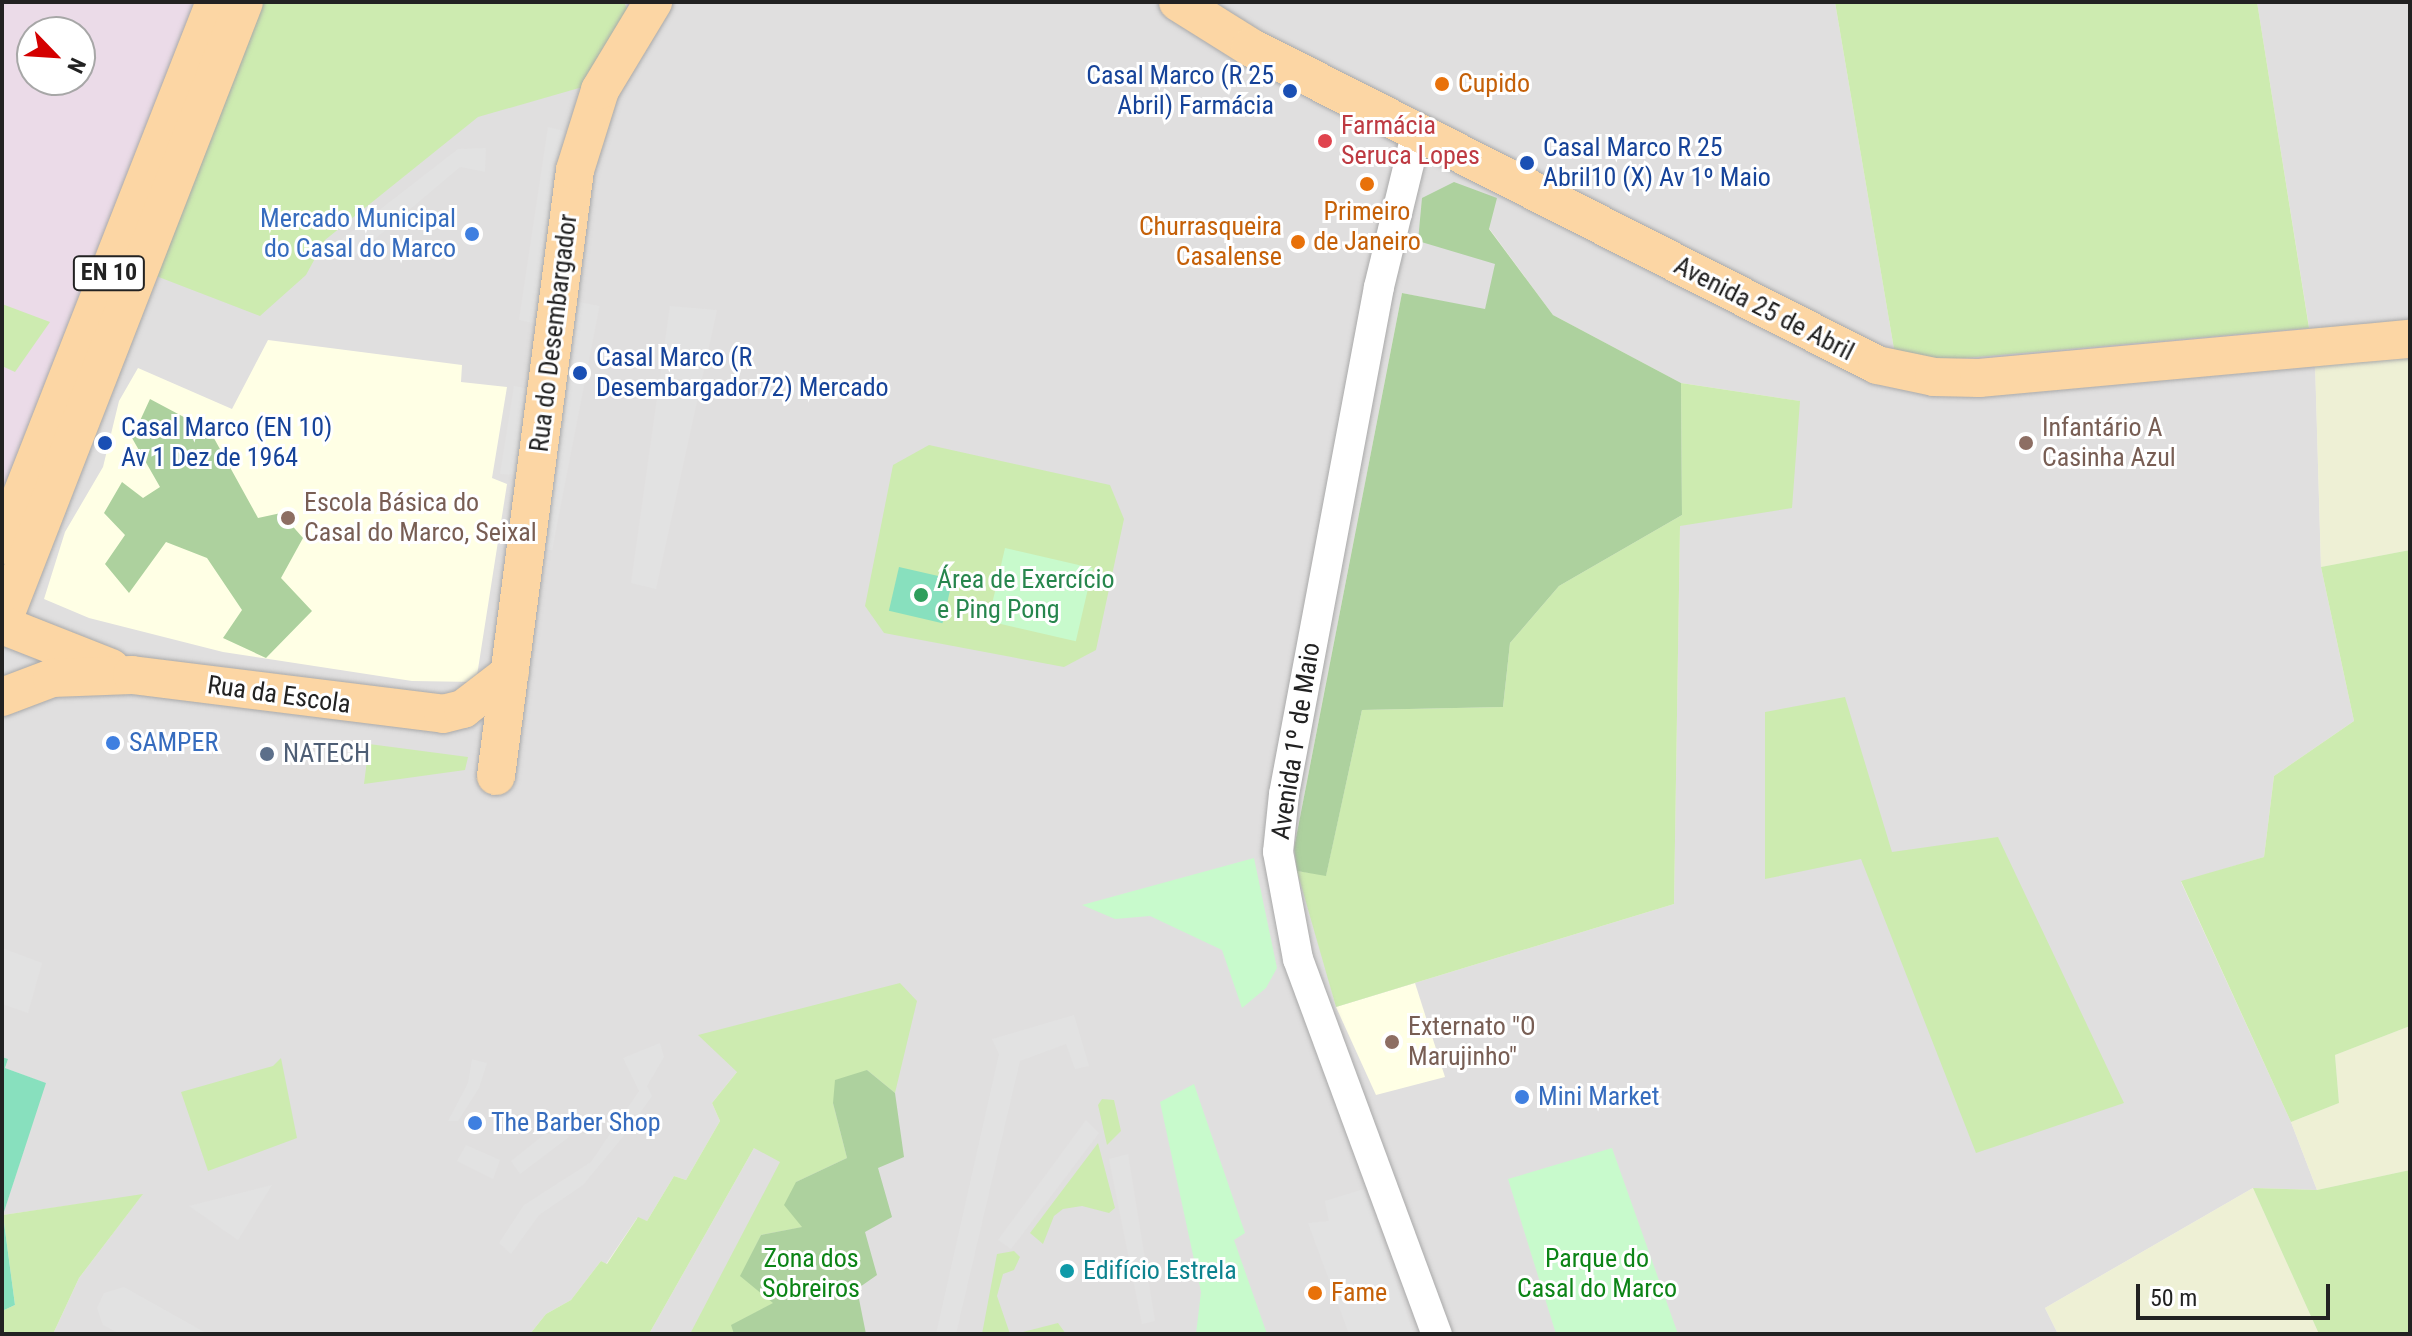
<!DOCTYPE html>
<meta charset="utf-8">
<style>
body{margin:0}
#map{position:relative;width:2412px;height:1336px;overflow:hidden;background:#f2efe9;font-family:"Roboto Condensed",sans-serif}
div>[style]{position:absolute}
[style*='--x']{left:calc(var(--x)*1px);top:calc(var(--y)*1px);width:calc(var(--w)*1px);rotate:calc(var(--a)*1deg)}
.residential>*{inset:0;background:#e0dfdf}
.industrial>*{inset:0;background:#ebdbe8}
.education>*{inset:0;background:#ffffe5}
.farmland>*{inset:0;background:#eef0d5}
.grass>*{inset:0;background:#cdebb0}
.forest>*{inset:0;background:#add19e}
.park>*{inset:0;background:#c8facc;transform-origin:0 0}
.pitch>*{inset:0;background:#88e0be;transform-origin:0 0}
.parking>*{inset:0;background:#e2e2e2;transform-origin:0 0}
.roads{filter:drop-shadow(0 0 2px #a9a9a9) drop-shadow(0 0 2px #a9a9a9)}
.minor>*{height:30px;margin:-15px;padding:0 15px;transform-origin:15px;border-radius:15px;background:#fff}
.major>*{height:38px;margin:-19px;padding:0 19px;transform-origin:19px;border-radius:19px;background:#fcd6a4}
.dots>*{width:22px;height:22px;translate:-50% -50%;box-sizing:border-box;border:4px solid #fff;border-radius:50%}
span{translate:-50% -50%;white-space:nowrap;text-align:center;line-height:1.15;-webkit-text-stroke:6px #fff;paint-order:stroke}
.shield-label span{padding:2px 6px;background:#fff;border:2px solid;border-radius:6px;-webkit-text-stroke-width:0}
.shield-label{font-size:24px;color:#222;font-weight:700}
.transit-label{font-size:26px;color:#164399}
.right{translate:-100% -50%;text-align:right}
.left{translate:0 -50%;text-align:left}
.food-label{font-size:26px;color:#c56008}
.health-label{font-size:26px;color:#be3a42}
.shop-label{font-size:26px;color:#366cbe}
.street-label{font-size:26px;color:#222}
.education-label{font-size:26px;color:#785e54}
.leisure-label{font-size:26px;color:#27864d}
.service-label{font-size:26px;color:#4e5e75}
.park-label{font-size:26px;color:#0c8416}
.culture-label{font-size:26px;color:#0d838f}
.frame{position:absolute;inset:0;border:4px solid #222;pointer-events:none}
.north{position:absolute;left:16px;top:16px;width:80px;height:80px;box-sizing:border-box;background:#fff;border:2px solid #a7a7a7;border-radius:50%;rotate:115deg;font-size:22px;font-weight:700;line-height:32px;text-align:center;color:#222}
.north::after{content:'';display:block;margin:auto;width:28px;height:36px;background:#d40000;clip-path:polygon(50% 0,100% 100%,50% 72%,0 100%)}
.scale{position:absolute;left:2136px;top:1284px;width:194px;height:36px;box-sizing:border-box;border:4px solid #222;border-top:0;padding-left:10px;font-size:24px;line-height:28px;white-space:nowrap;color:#222;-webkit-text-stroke:6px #fff;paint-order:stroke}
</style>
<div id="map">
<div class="residential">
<div style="clip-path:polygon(evenodd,230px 2px,1835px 2px,1894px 349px,2309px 327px,2257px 2px,2410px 2px,2410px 356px,2315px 362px,2321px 567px,2354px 721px,2274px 776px,2264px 857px,2181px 882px,2291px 1122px,2317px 1190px,2253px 1188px,2045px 1308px,2058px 1334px,649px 1334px,754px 1148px,737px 1072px,712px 1103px,720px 1121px,686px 1180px,674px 1176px,647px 1221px,637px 1218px,606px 1264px,601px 1261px,571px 1300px,546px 1314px,530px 1334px,53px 1334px,79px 1278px,142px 1195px,3px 1215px,45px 1083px,5px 1068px,8px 1059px,2px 1057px,2px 577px,230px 2px,1455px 182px,1553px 315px,1681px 383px,1799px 401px,1680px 525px,1674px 904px,1336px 1007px,1294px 848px,1402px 293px,1485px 310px,1496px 264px,1455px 182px)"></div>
</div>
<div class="industrial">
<div style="clip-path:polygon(evenodd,2px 2px,230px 2px,2px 535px,2px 2px,32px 32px,80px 32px,80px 80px,32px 80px,32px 32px)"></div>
</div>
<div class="education">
<div style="clip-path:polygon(268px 340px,462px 365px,461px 382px,507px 387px,492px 478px,507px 484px,476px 682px,412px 681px,223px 652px,89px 618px,44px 599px,65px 532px,103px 467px,119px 401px,138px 368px,232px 409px)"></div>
<div style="clip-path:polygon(1415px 983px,1445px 1077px,1376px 1095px,1336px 1007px)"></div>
</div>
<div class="farmland">
<div style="clip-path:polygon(2410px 356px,2410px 550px,2321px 567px,2315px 362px)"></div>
<div style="clip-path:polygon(2410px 1026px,2410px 1170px,2317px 1190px,2291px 1122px,2339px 1103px,2335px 1055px)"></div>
<div style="clip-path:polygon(2253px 1188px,2319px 1334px,2058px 1334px,2045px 1308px)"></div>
</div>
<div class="grass">
<div style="clip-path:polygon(262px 2px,624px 2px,628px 11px,586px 86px,478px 117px,325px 240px,306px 275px,260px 316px,156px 276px)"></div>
<div style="clip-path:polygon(1835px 2px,2257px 2px,2309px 328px,1931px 361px,1894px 349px)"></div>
<div style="clip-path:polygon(2px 304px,50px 322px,15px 372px,2px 366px)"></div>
<div style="clip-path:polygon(1681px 383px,1800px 401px,1792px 508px,1680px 526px,1674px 904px,1336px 1007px,1297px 871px,1326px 875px,1362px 710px,1503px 707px,1510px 643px,1559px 586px,1682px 515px)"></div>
<div style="clip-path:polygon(929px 445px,1110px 485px,1124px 519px,1096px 650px,1064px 667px,884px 633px,865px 606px,893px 465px)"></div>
<div style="clip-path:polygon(2410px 550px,2410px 1026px,2335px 1055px,2339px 1103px,2291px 1122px,2181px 881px,2264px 857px,2274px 776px,2354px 721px,2321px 567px)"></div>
<div style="clip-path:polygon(1845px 697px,1892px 852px,1998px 837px,2124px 1103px,1976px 1153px,1861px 859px,1765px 879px,1765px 712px)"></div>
<div style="clip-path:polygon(369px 744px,468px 757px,465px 770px,364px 784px)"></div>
<div style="clip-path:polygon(900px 983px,917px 1001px,895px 1093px,867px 1070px,833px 1103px,847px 1158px,796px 1182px,803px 1227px,761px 1235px,741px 1276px,774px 1303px,732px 1325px,734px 1334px,690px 1334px,780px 1162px,754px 1148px,649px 1334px,530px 1334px,546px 1314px,571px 1300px,601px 1261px,607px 1264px,638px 1217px,647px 1221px,674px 1176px,686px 1180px,720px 1121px,712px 1103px,737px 1072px,698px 1035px)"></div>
<div style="clip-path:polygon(281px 1058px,297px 1138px,208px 1171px,181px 1092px,273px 1066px)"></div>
<div style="clip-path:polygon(1102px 1099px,1114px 1100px,1121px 1131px,1107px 1145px,1098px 1105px)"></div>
<div style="clip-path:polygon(1098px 1143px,1115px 1208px,1109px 1213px,1082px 1206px,1063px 1209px,1054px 1216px,1043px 1244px,1030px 1233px)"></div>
<div style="clip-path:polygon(2410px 1170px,2410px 1334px,2319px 1334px,2253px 1188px,2317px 1190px)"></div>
<div style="clip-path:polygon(143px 1194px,79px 1278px,53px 1334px,2px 1334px,2px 1311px,15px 1305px,3px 1215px)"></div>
<div style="clip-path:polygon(1014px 1251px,1020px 1257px,1014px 1270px,1003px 1274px,997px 1296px,1010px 1334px,982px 1334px,997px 1254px)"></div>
<div style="clip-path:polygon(1058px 1323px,1066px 1334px,1015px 1334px)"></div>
</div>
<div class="forest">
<div style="clip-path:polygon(1454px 182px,1497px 198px,1489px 229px,1553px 315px,1681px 383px,1682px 515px,1559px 586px,1510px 643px,1503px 707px,1362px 710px,1326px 876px,1297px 871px,1294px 848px,1402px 293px,1485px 309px,1495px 264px,1418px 241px,1422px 198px)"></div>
<div style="clip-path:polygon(150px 399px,210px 431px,258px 518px,281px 513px,303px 538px,281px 578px,312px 611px,266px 658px,223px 638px,242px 610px,207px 558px,166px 542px,129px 593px,105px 564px,125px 535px,104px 513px,122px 482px,143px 498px,160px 487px,132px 438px)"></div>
<div style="clip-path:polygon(867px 1070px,895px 1093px,904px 1157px,878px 1168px,892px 1217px,865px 1232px,877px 1275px,857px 1289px,866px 1334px,734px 1334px,731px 1325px,773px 1303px,740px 1276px,761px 1235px,802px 1227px,784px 1205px,796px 1182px,847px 1158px,833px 1103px,835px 1080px)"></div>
</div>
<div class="park">
<div style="left:1005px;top:548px;width:90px;height:75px;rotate:13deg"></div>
<div style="clip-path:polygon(1254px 858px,1277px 968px,1266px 988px,1242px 1008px,1222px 950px,1150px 916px,1115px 919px,1082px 905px)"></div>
<div style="clip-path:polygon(1194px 1084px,1245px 1233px,1234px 1240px,1267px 1334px,1196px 1334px,1201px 1292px,1160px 1102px)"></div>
<div style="clip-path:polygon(1612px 1148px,1678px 1334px,1556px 1334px,1508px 1179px)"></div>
</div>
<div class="pitch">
<div style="left:899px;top:567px;width:55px;height:45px;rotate:13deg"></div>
<div style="clip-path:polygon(2px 1057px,8px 1059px,5px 1068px,46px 1083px,3px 1215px,15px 1305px,2px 1311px)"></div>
</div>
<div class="parking">
<div style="clip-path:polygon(548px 127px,572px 133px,537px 324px,519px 320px)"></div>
<div style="clip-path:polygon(486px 148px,485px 172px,460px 167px,349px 261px,342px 239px,458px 149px)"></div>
<div style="left:574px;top:301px;width:26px;height:249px;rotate:11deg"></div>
<div style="clip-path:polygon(670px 306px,717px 310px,656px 589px,631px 583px)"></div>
<div style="clip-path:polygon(514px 386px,531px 389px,520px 475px,500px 474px)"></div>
<div style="clip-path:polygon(2px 948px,42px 963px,28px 1013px,2px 1004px)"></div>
<div style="clip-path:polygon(1074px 1015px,1089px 1066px,1075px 1069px,1066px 1044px,1020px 1061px,956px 1334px,936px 1334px,999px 1054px,992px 1039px)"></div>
<div style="clip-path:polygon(660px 1043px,664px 1057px,647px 1086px,652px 1096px,622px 1138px,583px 1185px,539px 1215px,511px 1254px,499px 1243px,524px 1205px,591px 1162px,639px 1091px,623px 1058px)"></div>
<div style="clip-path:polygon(472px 1059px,487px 1063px,479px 1088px,458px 1121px,448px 1121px,468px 1083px)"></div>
<div style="clip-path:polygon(1086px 1120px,1099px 1133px,1011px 1249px,998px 1240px)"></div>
<div style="clip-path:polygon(556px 1125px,569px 1137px,520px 1174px,511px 1161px)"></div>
<div style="clip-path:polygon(466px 1145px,500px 1160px,493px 1179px,457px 1161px)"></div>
<div style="clip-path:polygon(1128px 1154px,1155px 1321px,1142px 1324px,1109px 1159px)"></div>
<div style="clip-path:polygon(272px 1185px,238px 1240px,189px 1206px)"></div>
<div style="clip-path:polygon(1364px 1189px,1414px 1334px,1349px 1334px,1308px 1223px,1329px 1221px,1325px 1201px)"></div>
<div style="clip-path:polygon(124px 1287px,208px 1334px,120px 1334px,103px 1325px,97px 1308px,104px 1293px)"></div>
</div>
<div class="roads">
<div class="minor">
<div style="--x:1417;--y:131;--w:161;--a:103.7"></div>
<div style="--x:1379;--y:287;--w:516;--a:100.61"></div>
<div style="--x:1284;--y:794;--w:58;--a:95.9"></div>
<div style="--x:1278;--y:852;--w:109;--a:79.4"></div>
<div style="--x:1298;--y:959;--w:400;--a:69.7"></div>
</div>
<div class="major">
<div style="--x:1178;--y:2;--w:85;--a:32"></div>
<div style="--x:1250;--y:47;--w:703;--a:26.89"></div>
<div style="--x:1877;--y:365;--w:58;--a:11.9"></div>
<div style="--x:1934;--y:377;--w:45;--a:1.3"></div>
<div style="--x:1979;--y:378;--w:433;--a:-5.2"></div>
<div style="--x:2;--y:545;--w:583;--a:-68.58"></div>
<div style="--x:2;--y:623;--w:666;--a:-68.71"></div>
<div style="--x:2;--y:625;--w:117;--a:21.5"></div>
<div style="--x:2;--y:697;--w:53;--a:-20.8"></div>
<div style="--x:52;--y:678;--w:80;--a:-2.1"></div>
<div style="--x:132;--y:675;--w:313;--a:7.1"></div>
<div style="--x:443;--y:714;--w:21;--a:-14"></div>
<div style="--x:463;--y:709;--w:59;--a:-37.5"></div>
<div style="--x:496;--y:776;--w:611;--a:-82.57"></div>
<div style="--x:575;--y:170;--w:84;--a:-72.6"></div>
<div style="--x:600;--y:90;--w:103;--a:-58.9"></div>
</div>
</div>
<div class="dots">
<div style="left:1442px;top:84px;background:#e8710a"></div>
<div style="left:1290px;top:91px;background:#1a4fb4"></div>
<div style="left:1325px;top:141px;background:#e0444e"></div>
<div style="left:1527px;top:163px;background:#1a4fb4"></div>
<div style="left:1367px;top:184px;background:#e8710a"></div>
<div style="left:472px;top:234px;background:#3f7fe0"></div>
<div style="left:1298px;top:242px;background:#e8710a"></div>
<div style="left:580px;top:373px;background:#1a4fb4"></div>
<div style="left:105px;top:443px;background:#1a4fb4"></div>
<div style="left:2026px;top:443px;background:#8d6e63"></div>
<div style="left:288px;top:518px;background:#8d6e63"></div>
<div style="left:921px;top:595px;background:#2e9e5b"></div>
<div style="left:113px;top:743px;background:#3f7fe0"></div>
<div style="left:267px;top:754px;background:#5c6f8a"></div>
<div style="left:1392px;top:1042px;background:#8d6e63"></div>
<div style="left:1522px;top:1097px;background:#3f7fe0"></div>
<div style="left:475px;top:1123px;background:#3f7fe0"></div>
<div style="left:1067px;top:1271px;background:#0f9aa8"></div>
<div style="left:1315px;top:1293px;background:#e8710a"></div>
</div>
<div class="shield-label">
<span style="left:109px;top:273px">EN 10</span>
</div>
<div class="transit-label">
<span class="right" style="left:1274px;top:91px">Casal Marco (R 25<br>Abril) Farmácia</span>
<span class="left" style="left:1543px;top:163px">Casal Marco R 25<br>Abril10 (X) Av 1º Maio</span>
<span class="left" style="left:596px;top:373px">Casal Marco (R<br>Desembargador72) Mercado</span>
<span class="left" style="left:121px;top:443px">Casal Marco (EN 10)<br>Av 1 Dez de 1964</span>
</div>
<div class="food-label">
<span class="left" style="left:1458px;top:84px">Cupido</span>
<span style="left:1367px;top:227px">Primeiro<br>de Janeiro</span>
<span class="right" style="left:1282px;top:242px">Churrasqueira<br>Casalense</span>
<span class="left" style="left:1331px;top:1293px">Fame</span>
</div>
<div class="health-label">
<span class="left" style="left:1341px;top:141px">Farmácia<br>Seruca Lopes</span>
</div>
<div class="shop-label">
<span class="right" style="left:456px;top:234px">Mercado Municipal<br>do Casal do Marco</span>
<span class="left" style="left:129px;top:743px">SAMPER</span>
<span class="left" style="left:1538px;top:1097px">Mini Market</span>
<span class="left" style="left:491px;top:1123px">The Barber Shop</span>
</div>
<div class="street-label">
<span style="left:1764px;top:309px;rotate:27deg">Avenida 25 de Abril</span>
<span style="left:554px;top:333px;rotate:-83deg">Rua do Desembargador</span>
<span style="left:279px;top:695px;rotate:8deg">Rua da Escola</span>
<span style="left:1296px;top:741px;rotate:-81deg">Avenida 1º de Maio</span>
</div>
<div class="education-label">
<span class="left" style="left:2042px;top:443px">Infantário A<br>Casinha Azul</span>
<span class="left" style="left:304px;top:518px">Escola Básica do<br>Casal do Marco, Seixal</span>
<span class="left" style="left:1408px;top:1042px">Externato "O<br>Marujinho"</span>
</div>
<div class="leisure-label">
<span class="left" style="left:937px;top:595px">Área de Exercício<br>e Ping Pong</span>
</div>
<div class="service-label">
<span class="left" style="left:283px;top:754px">NATECH</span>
</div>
<div class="park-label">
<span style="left:811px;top:1274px">Zona dos<br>Sobreiros</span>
<span style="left:1597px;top:1274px">Parque do<br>Casal do Marco</span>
</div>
<div class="culture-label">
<span class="left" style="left:1083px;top:1271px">Edifício Estrela</span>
</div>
<div class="frame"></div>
<div class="north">N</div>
<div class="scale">50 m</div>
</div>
